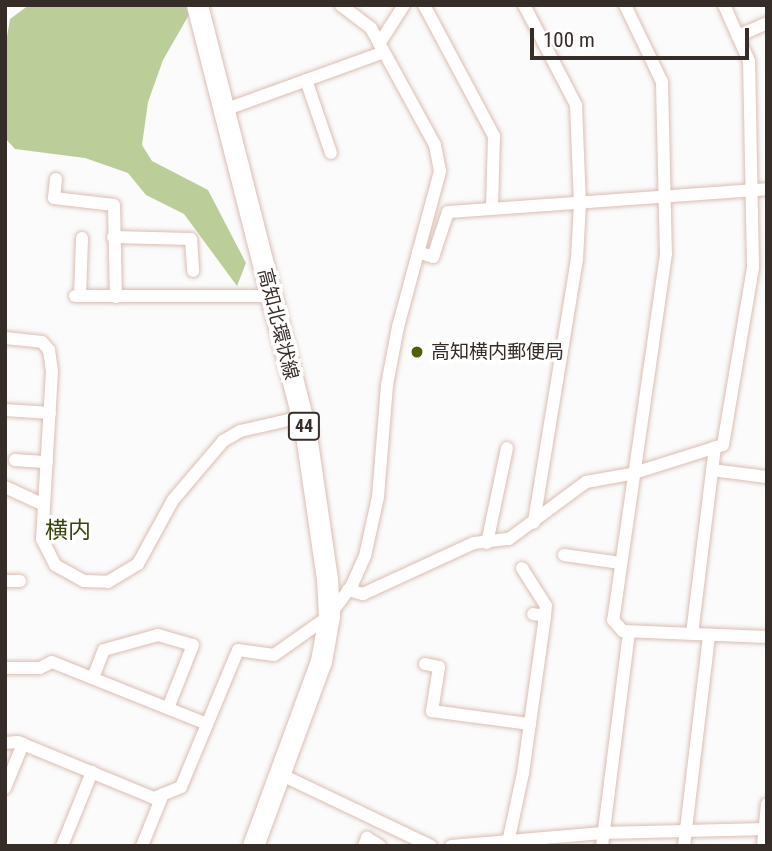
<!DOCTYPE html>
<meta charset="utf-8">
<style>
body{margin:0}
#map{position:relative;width:772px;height:851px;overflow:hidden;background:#fbfbfb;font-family:"Roboto Condensed","Noto Sans JP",sans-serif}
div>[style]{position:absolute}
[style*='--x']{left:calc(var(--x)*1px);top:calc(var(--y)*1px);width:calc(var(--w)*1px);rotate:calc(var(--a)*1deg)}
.forest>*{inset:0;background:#bbcd98}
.roads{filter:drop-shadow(0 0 2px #d9beb3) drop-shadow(0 0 2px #d9beb3)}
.street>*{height:12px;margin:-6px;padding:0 6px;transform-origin:6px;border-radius:6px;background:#fff}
.primary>*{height:21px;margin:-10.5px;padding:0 10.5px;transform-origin:10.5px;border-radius:10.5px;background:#fff}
.dots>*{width:19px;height:19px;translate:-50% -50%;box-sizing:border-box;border:4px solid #fff;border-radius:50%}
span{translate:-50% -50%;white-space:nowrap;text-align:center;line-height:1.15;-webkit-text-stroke:7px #fff;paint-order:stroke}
.shield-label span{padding:2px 5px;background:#fff;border:2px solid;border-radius:5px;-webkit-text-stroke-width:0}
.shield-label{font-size:18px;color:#362c28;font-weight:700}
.street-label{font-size:19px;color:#362c28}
.poi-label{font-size:19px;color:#362c28}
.left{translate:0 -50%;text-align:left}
.quarter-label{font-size:23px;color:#3a450b}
.frame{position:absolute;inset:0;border:7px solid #362c28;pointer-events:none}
.scale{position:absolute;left:530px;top:28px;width:219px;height:32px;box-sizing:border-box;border:4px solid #362c28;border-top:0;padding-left:9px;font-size:21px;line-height:24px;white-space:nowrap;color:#362c28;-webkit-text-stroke:5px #fff;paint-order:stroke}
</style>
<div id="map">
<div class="forest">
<div style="clip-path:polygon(29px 5px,186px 5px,190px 13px,163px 60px,148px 102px,142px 145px,152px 161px,208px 190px,246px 263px,237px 286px,184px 214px,146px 195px,128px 173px,85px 158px,15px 149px,5px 138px,5px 49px,10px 19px)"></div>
</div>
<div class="roads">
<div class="street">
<div style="--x:424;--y:5;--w:149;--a:61.9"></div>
<div style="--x:494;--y:136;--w:73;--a:91.6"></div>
<div style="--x:524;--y:5;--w:113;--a:62.5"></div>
<div style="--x:576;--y:105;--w:98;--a:87.7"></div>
<div style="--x:580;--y:203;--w:56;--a:93.1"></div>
<div style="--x:577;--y:259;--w:267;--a:99.3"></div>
<div style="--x:625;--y:5;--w:85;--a:64.3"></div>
<div style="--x:662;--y:82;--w:172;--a:88.7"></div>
<div style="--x:666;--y:254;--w:370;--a:98.2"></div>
<div style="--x:613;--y:620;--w:15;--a:48"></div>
<div style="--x:623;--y:631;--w:144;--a:2.4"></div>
<div style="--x:738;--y:36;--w:32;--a:-24"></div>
<div style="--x:379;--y:44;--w:46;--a:-57.3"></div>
<div style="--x:306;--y:80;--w:77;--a:71.1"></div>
<div style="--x:224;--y:110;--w:170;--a:-19.9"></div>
<div style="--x:56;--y:179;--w:19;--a:96"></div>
<div style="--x:54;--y:198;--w:60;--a:6.7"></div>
<div style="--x:114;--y:205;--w:92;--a:88.8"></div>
<div style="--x:113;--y:237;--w:78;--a:1.5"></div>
<div style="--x:191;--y:239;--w:32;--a:86"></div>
<div style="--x:418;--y:252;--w:16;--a:18"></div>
<div style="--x:433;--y:257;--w:47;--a:-71.6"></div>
<div style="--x:448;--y:212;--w:320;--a:-4.1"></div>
<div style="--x:75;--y:296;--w:196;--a:0"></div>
<div style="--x:80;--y:296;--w:58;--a:-88"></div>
<div style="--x:5;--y:338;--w:37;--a:6"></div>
<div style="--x:42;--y:342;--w:11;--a:49"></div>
<div style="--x:49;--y:350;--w:21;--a:82"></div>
<div style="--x:52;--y:371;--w:168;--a:93.4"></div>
<div style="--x:42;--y:539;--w:29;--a:63"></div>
<div style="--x:55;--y:565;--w:33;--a:29"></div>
<div style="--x:84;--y:581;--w:24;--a:2"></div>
<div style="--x:108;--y:582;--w:35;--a:-31"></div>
<div style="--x:138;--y:564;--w:73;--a:-61.3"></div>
<div style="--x:173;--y:500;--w:77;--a:-49.7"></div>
<div style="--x:223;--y:441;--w:20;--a:-30"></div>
<div style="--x:240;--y:431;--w:64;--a:-12.7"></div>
<div style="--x:5;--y:410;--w:45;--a:3.8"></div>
<div style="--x:15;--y:460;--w:32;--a:4"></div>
<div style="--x:712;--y:470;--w:55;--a:7.3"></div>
<div style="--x:5;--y:487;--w:43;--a:24.8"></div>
<div style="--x:487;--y:543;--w:97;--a:-78.1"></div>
<div style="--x:564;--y:555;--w:57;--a:8.1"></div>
<div style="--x:522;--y:568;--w:45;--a:57.7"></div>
<div style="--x:546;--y:606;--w:10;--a:96"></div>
<div style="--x:5;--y:581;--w:15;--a:0"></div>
<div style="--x:348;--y:590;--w:16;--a:15"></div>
<div style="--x:363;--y:594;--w:122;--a:-24.7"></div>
<div style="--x:474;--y:543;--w:35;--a:-7"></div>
<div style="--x:509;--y:539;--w:96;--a:-36.5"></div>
<div style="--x:586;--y:482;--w:46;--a:-10.1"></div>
<div style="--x:631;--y:474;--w:96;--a:-17.5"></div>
<div style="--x:723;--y:445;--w:181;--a:-80.4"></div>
<div style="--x:753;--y:267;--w:206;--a:-91.1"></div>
<div style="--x:749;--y:61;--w:61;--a:-114.1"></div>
<div style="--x:692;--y:634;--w:188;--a:-83"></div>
<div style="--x:425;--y:664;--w:14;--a:12"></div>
<div style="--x:439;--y:667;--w:45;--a:99"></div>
<div style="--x:432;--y:711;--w:99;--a:7.6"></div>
<div style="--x:5;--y:668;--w:35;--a:0"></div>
<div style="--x:40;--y:668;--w:13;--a:-27"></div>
<div style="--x:52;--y:662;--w:167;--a:21.8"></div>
<div style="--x:93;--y:678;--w:30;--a:-69"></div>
<div style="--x:104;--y:650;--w:56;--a:-15.5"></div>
<div style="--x:158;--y:635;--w:36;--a:16"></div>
<div style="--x:193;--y:645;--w:68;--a:111.6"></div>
<div style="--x:5;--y:743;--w:13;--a:-4"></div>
<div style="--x:18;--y:742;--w:147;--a:22.4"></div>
<div style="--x:154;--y:798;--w:29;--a:-22"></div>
<div style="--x:181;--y:787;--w:148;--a:-67.4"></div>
<div style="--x:238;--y:650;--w:36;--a:8"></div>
<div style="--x:274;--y:655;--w:67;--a:-35.3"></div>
<div style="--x:329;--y:616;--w:39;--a:-53"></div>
<div style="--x:352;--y:585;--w:32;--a:-66"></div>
<div style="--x:365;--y:556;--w:60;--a:-77.6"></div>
<div style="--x:378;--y:497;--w:112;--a:-85.4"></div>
<div style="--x:387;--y:385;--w:59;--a:-79.3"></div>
<div style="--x:398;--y:327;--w:162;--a:-74.9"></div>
<div style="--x:440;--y:171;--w:26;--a:-101"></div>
<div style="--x:435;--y:145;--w:133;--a:-118.7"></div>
<div style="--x:371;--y:28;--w:38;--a:-143"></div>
<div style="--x:282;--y:775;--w:165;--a:25.5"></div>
<div style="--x:5;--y:788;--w:48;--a:-67.8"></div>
<div style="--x:509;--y:838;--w:66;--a:-77.8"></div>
<div style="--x:523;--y:773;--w:159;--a:-82"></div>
<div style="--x:545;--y:616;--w:12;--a:-171"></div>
<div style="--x:62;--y:846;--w:80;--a:-67.9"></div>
<div style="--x:142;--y:846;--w:56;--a:-68"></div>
<div style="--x:364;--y:846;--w:9;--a:-69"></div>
<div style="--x:367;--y:838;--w:15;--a:32"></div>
<div style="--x:451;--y:846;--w:152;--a:-4.9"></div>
<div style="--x:602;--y:833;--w:165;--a:-1.4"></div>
<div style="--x:602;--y:846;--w:216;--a:-82.8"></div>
<div style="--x:684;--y:846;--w:212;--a:-83.2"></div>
<div style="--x:763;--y:846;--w:42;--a:-84.6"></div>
</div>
<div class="primary">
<div style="--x:197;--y:5;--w:437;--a:75.7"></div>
<div style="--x:305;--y:428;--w:152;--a:81.7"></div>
<div style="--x:327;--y:578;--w:38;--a:87"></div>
<div style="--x:329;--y:616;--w:46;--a:100.1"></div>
<div style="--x:321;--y:661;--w:197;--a:110.2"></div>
</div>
</div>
<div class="dots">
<div style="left:417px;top:352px;background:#4f6003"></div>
</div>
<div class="shield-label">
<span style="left:304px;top:426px">44</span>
</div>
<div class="street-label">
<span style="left:278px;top:324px;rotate:76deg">高知北環状線</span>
</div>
<div class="poi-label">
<span class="left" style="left:431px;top:352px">高知横内郵便局</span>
</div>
<div class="quarter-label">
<span style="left:68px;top:531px">横内</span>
</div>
<div class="frame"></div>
<div class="scale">100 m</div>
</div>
